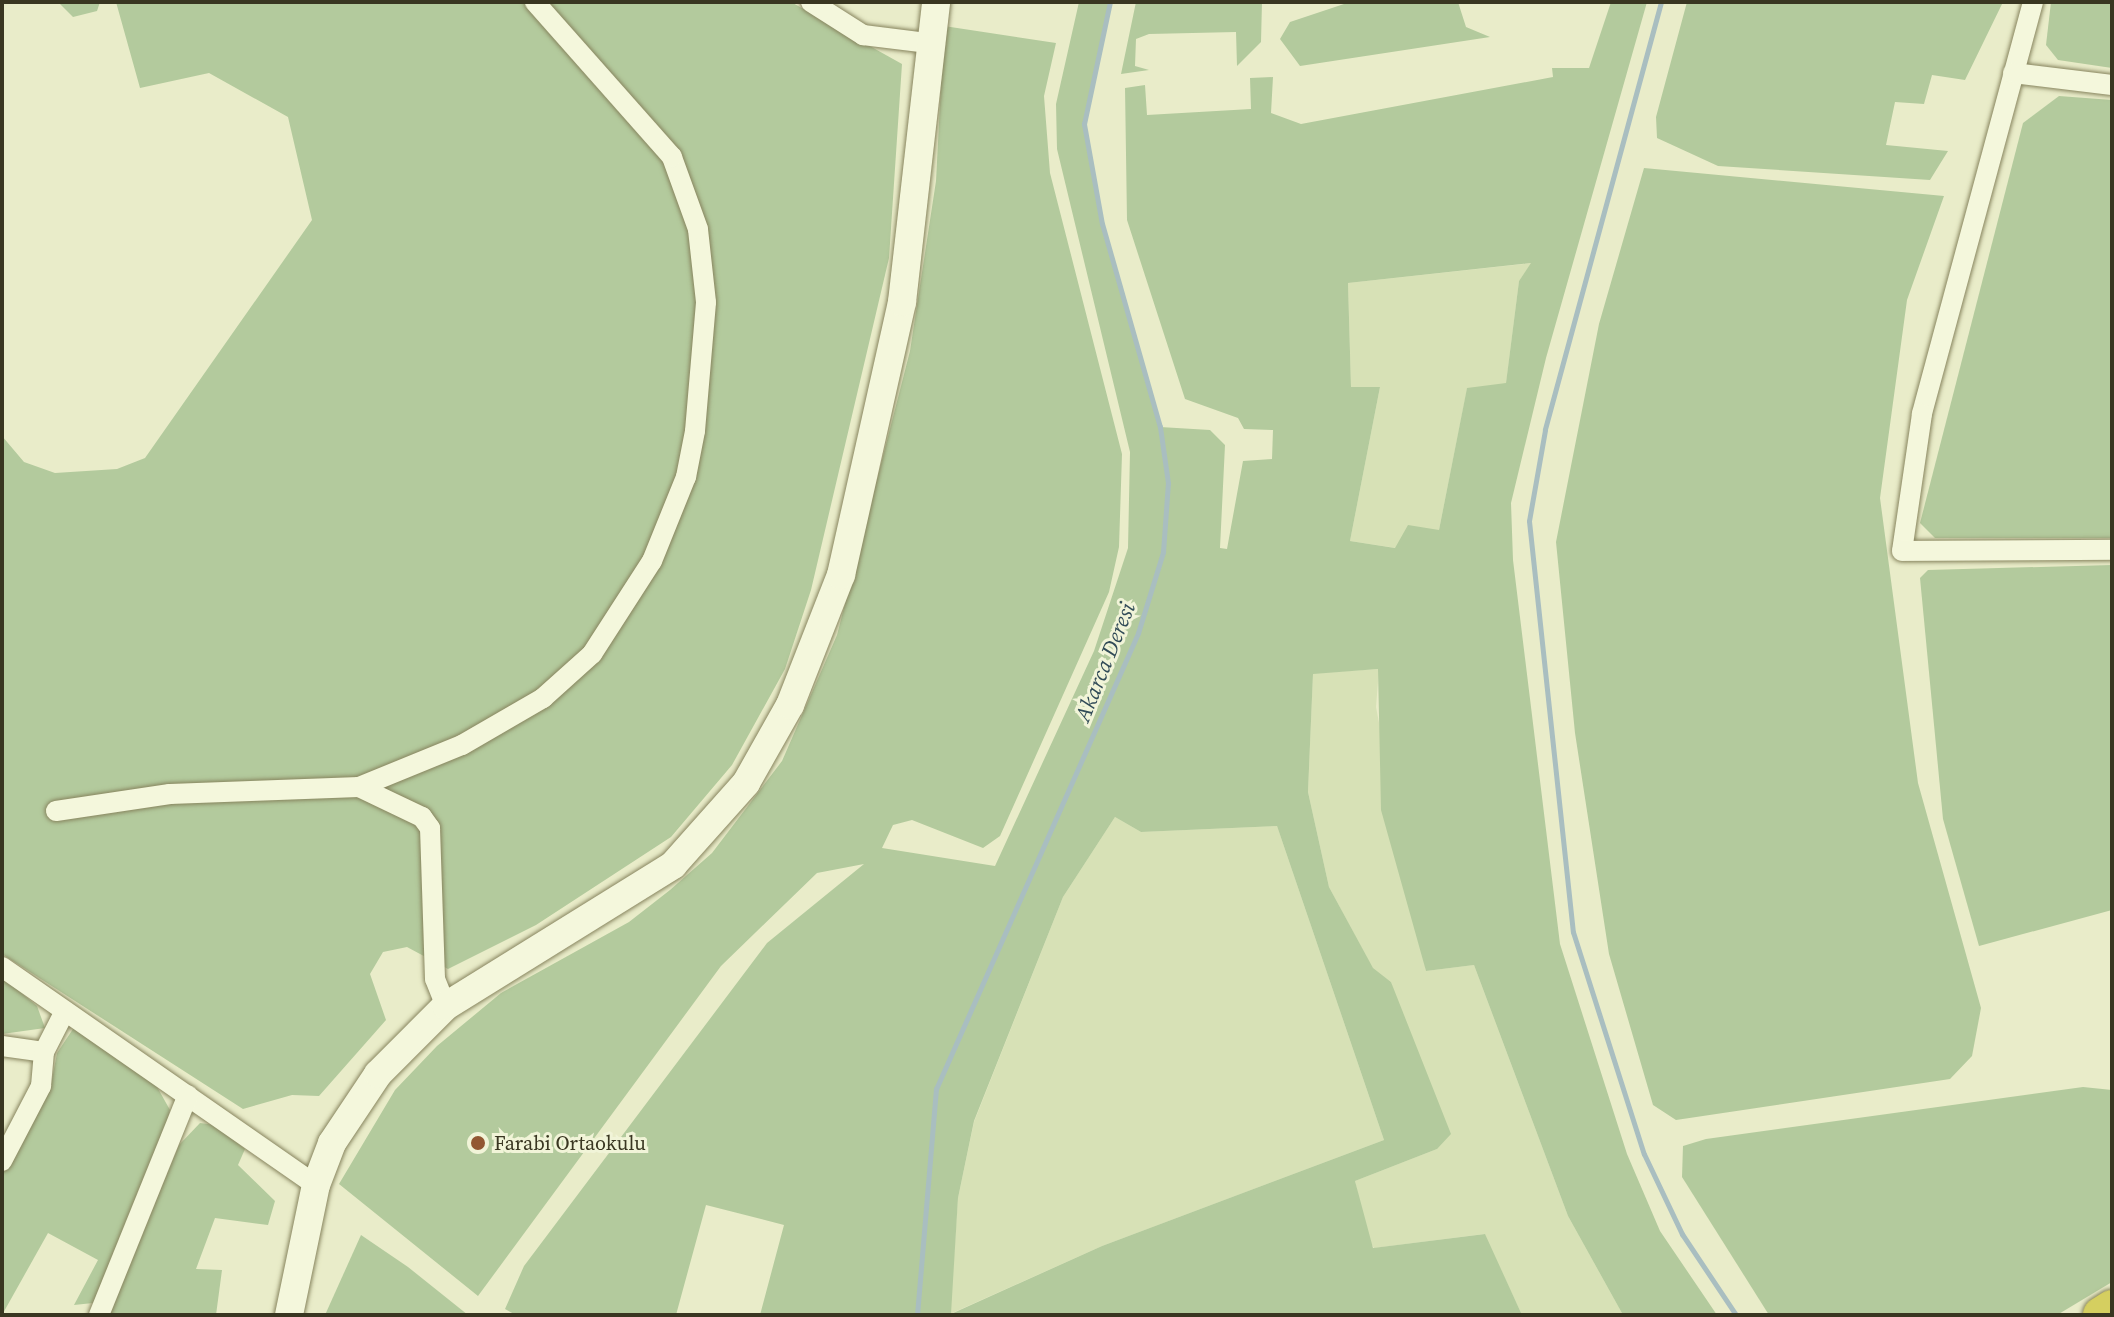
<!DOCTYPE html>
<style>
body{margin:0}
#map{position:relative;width:2114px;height:1317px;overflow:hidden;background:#e9ecc9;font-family:"Source Serif 4",serif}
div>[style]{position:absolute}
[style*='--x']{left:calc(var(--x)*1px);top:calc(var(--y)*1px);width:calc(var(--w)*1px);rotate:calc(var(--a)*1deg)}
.farmland>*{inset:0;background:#d7e1b6}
.green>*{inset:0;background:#b3ca9d}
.stream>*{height:5px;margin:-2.5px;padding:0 2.5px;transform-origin:2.5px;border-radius:2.5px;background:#a9bec0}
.roads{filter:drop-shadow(0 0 2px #87845e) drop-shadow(0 0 2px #87845e)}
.minor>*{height:20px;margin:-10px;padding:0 10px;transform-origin:10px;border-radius:10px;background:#f4f7dc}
.secondary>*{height:28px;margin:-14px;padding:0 14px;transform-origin:14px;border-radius:14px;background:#f4f7dc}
.motorway>*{height:36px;margin:-18px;padding:0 18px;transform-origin:18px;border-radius:18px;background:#d5cf60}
.dots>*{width:22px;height:22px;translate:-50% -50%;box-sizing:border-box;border:4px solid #f1f4d8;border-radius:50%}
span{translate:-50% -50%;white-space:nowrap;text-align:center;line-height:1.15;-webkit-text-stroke:6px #f1f4d8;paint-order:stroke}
.poi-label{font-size:20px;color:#393621}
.left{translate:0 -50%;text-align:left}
.water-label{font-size:22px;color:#314b57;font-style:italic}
.frame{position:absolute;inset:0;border:4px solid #393621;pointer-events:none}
</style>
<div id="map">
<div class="farmland">
<div style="clip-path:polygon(1532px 263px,1519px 281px,1506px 384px,1467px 389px,1439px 530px,1396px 548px,1350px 541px,1380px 387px,1351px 387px,1348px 283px)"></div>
<div style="clip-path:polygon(1379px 669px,1376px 707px,1426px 971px,1474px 965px,1568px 1216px,1623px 1315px,1522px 1315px,1484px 1234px,1374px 1248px,1368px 1239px,1355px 1181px,1437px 1149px,1391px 982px,1373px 969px,1329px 887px,1308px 792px,1313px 673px)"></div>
<div style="clip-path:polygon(1115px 817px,1141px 832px,1277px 826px,1384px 1140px,1102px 1246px,950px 1314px,958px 1198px,974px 1122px,1063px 897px)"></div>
</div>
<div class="green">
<div style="clip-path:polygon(100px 2px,97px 11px,73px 17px,59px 3px)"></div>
<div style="clip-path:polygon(116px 2px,791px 2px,902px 64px,889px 258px,811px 590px,785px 669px,732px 765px,671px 837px,536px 925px,448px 969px,407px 947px,383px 952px,370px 974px,386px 1020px,319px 1096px,292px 1095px,243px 1109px,2px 954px,2px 436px,24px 462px,55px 473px,117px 469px,145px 458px,312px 220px,288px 117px,209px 73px,140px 88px)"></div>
<div style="clip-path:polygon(evenodd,1079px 2px,1110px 2px,1084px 124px,1102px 224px,1160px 427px,1210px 430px,1225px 445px,1220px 548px,1227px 549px,1243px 461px,1272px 459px,1273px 430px,1244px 429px,1238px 418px,1185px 399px,1127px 220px,1125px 88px,1145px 85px,1147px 115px,1251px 109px,1250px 78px,1273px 77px,1271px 113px,1301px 124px,1553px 77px,1552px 68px,1589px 68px,1611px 2px,1647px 2px,1546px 358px,1511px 503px,1513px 560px,1560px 944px,1627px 1154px,1660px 1231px,1717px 1315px,1623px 1315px,1568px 1216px,1474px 965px,1426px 971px,1381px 810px,1378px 669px,1313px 674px,1308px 792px,1329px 887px,1373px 968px,1391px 982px,1451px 1134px,1437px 1149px,1355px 1181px,1373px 1248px,1485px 1234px,1522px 1315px,760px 1315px,784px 1225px,706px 1205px,676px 1315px,516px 1315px,505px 1309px,524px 1266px,767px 943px,864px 864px,817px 873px,721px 966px,478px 1296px,339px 1184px,395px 1090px,437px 1046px,501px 993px,629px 922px,670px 890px,712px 853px,782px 761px,837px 635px,910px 351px,936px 181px,944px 26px,1056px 43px,1044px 96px,1050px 173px,1122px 454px,1119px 547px,1109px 592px,1000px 836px,983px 848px,912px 820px,893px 825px,882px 848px,995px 866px,1094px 651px,1128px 548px,1130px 452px,1057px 149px,1056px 104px,1079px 2px,1531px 263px,1519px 281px,1506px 383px,1467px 388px,1439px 530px,1408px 525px,1395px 548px,1350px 541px,1380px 387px,1351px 387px,1348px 283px,1531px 263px,1079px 2px,1115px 817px,1141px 832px,1277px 826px,1384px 1140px,1102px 1246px,951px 1314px,958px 1198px,974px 1121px,1063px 897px,1115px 817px)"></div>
<div style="clip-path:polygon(1136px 2px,1262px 2px,1261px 42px,1237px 66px,1236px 32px,1149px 34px,1136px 39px,1135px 66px,1149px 70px,1121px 74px)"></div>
<div style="clip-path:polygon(1350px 2px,1458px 2px,1466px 27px,1490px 37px,1300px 66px,1280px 39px,1290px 22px)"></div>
<div style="clip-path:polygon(1687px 2px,2003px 2px,1965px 80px,1932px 75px,1924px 104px,1895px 102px,1886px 145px,1948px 151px,1930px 180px,1718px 166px,1657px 138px,1656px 117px)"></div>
<div style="clip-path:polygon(2051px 2px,2112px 2px,2112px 68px,2058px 60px,2046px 45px)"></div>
<div style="clip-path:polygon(2059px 96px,2112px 100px,2112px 538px,1935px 538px,1920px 523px,2023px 123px)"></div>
<div style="clip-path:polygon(1644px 168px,1944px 196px,1907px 300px,1880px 498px,1918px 783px,1981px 1008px,1972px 1056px,1950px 1079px,1676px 1120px,1653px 1105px,1609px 954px,1575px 733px,1556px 542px,1599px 324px)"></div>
<div style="clip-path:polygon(2112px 565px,2112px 910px,1979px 946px,1943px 819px,1920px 578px,1928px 570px)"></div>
<div style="clip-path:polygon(2px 977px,37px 1006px,45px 1028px,2px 1034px)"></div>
<div style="clip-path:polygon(75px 1026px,156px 1085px,170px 1110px,166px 1129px,93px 1303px,74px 1305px,98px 1260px,48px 1233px,2px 1315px,2px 1175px,50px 1090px,57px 1053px)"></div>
<div style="clip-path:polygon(2083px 1087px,2112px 1090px,2112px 1282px,2057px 1315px,1769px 1315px,1682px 1177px,1683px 1146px,1706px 1139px)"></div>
<div style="clip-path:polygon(200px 1123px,215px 1125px,245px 1149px,238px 1165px,275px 1201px,268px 1225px,215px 1218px,196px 1269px,222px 1270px,216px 1315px,108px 1315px,179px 1145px)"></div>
<div style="clip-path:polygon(361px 1235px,408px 1267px,468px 1315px,325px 1315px)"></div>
</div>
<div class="stream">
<div style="--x:1661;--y:2;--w:443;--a:105.2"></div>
<div style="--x:1545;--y:430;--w:92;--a:100"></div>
<div style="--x:1529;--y:521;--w:413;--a:83.9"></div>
<div style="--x:1573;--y:932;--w:233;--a:72.3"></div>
<div style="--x:1644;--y:1154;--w:89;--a:64.6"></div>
<div style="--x:1682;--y:1234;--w:97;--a:56.3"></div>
<div style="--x:917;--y:1315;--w:227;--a:-85.2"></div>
<div style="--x:936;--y:1089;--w:499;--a:-66.1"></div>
<div style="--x:1138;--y:633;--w:85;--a:-72.8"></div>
<div style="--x:1163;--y:552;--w:69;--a:-85.9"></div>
<div style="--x:1168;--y:483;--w:57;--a:-98.1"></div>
<div style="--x:1160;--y:427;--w:211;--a:-105.9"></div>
<div style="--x:1102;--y:224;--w:102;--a:-100.2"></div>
<div style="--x:1084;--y:124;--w:125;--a:-78"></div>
</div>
<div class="roads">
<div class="minor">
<div style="--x:811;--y:2;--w:62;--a:32.4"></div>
<div style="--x:863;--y:35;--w:64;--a:7.1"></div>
<div style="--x:2033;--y:2;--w:427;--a:105.1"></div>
<div style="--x:1922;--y:414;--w:138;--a:98.3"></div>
<div style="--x:1902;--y:551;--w:210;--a:-0.3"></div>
<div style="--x:2013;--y:73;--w:100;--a:6.9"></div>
<div style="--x:359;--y:787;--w:70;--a:25.5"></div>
<div style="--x:422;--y:817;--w:14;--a:54"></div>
<div style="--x:430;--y:828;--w:151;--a:88.1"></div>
<div style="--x:435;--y:979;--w:29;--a:68"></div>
<div style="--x:56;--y:811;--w:115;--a:-8.5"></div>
<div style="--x:170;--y:794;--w:189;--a:-2.1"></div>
<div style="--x:359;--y:787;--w:111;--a:-22.2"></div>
<div style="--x:462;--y:745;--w:94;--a:-30.1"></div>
<div style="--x:543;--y:698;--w:66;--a:-41.9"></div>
<div style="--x:592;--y:654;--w:111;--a:-57.2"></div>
<div style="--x:652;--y:561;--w:91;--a:-68"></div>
<div style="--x:686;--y:477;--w:47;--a:-78.9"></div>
<div style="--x:695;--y:431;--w:129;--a:-85.1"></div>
<div style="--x:706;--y:302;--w:73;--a:-96.3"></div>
<div style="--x:698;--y:229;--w:77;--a:-109.9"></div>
<div style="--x:672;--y:157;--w:207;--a:-131.5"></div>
<div style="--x:2;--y:967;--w:382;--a:34.8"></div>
<div style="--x:2;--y:1046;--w:42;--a:8.1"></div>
<div style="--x:2;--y:1161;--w:85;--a:-62.5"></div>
<div style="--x:41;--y:1086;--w:34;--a:-85"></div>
<div style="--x:44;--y:1052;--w:46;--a:-62.9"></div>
<div style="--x:99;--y:1315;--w:237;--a:-68"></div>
</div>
<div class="secondary">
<div style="--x:289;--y:1315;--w:133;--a:-78.3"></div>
<div style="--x:316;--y:1185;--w:45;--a:-69.1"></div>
<div style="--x:332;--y:1143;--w:83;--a:-56.3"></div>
<div style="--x:378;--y:1074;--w:96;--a:-45"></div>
<div style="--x:446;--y:1006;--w:267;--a:-31.8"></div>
<div style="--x:673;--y:865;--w:110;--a:-48.3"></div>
<div style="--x:746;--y:783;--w:90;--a:-60.6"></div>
<div style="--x:790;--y:705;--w:140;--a:-68.6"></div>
<div style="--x:841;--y:575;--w:280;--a:-77.4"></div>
<div style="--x:902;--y:302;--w:302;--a:-83.5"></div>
</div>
<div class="motorway">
<div style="--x:2101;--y:1315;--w:13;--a:-32"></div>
</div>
</div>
<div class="dots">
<div style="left:478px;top:1143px;background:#925732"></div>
</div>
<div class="poi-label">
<span class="left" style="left:494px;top:1143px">Farabi Ortaokulu</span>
</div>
<div class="water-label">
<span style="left:1105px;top:662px;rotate:-68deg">Akarca Deresi</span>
</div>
<div class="frame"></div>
</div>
